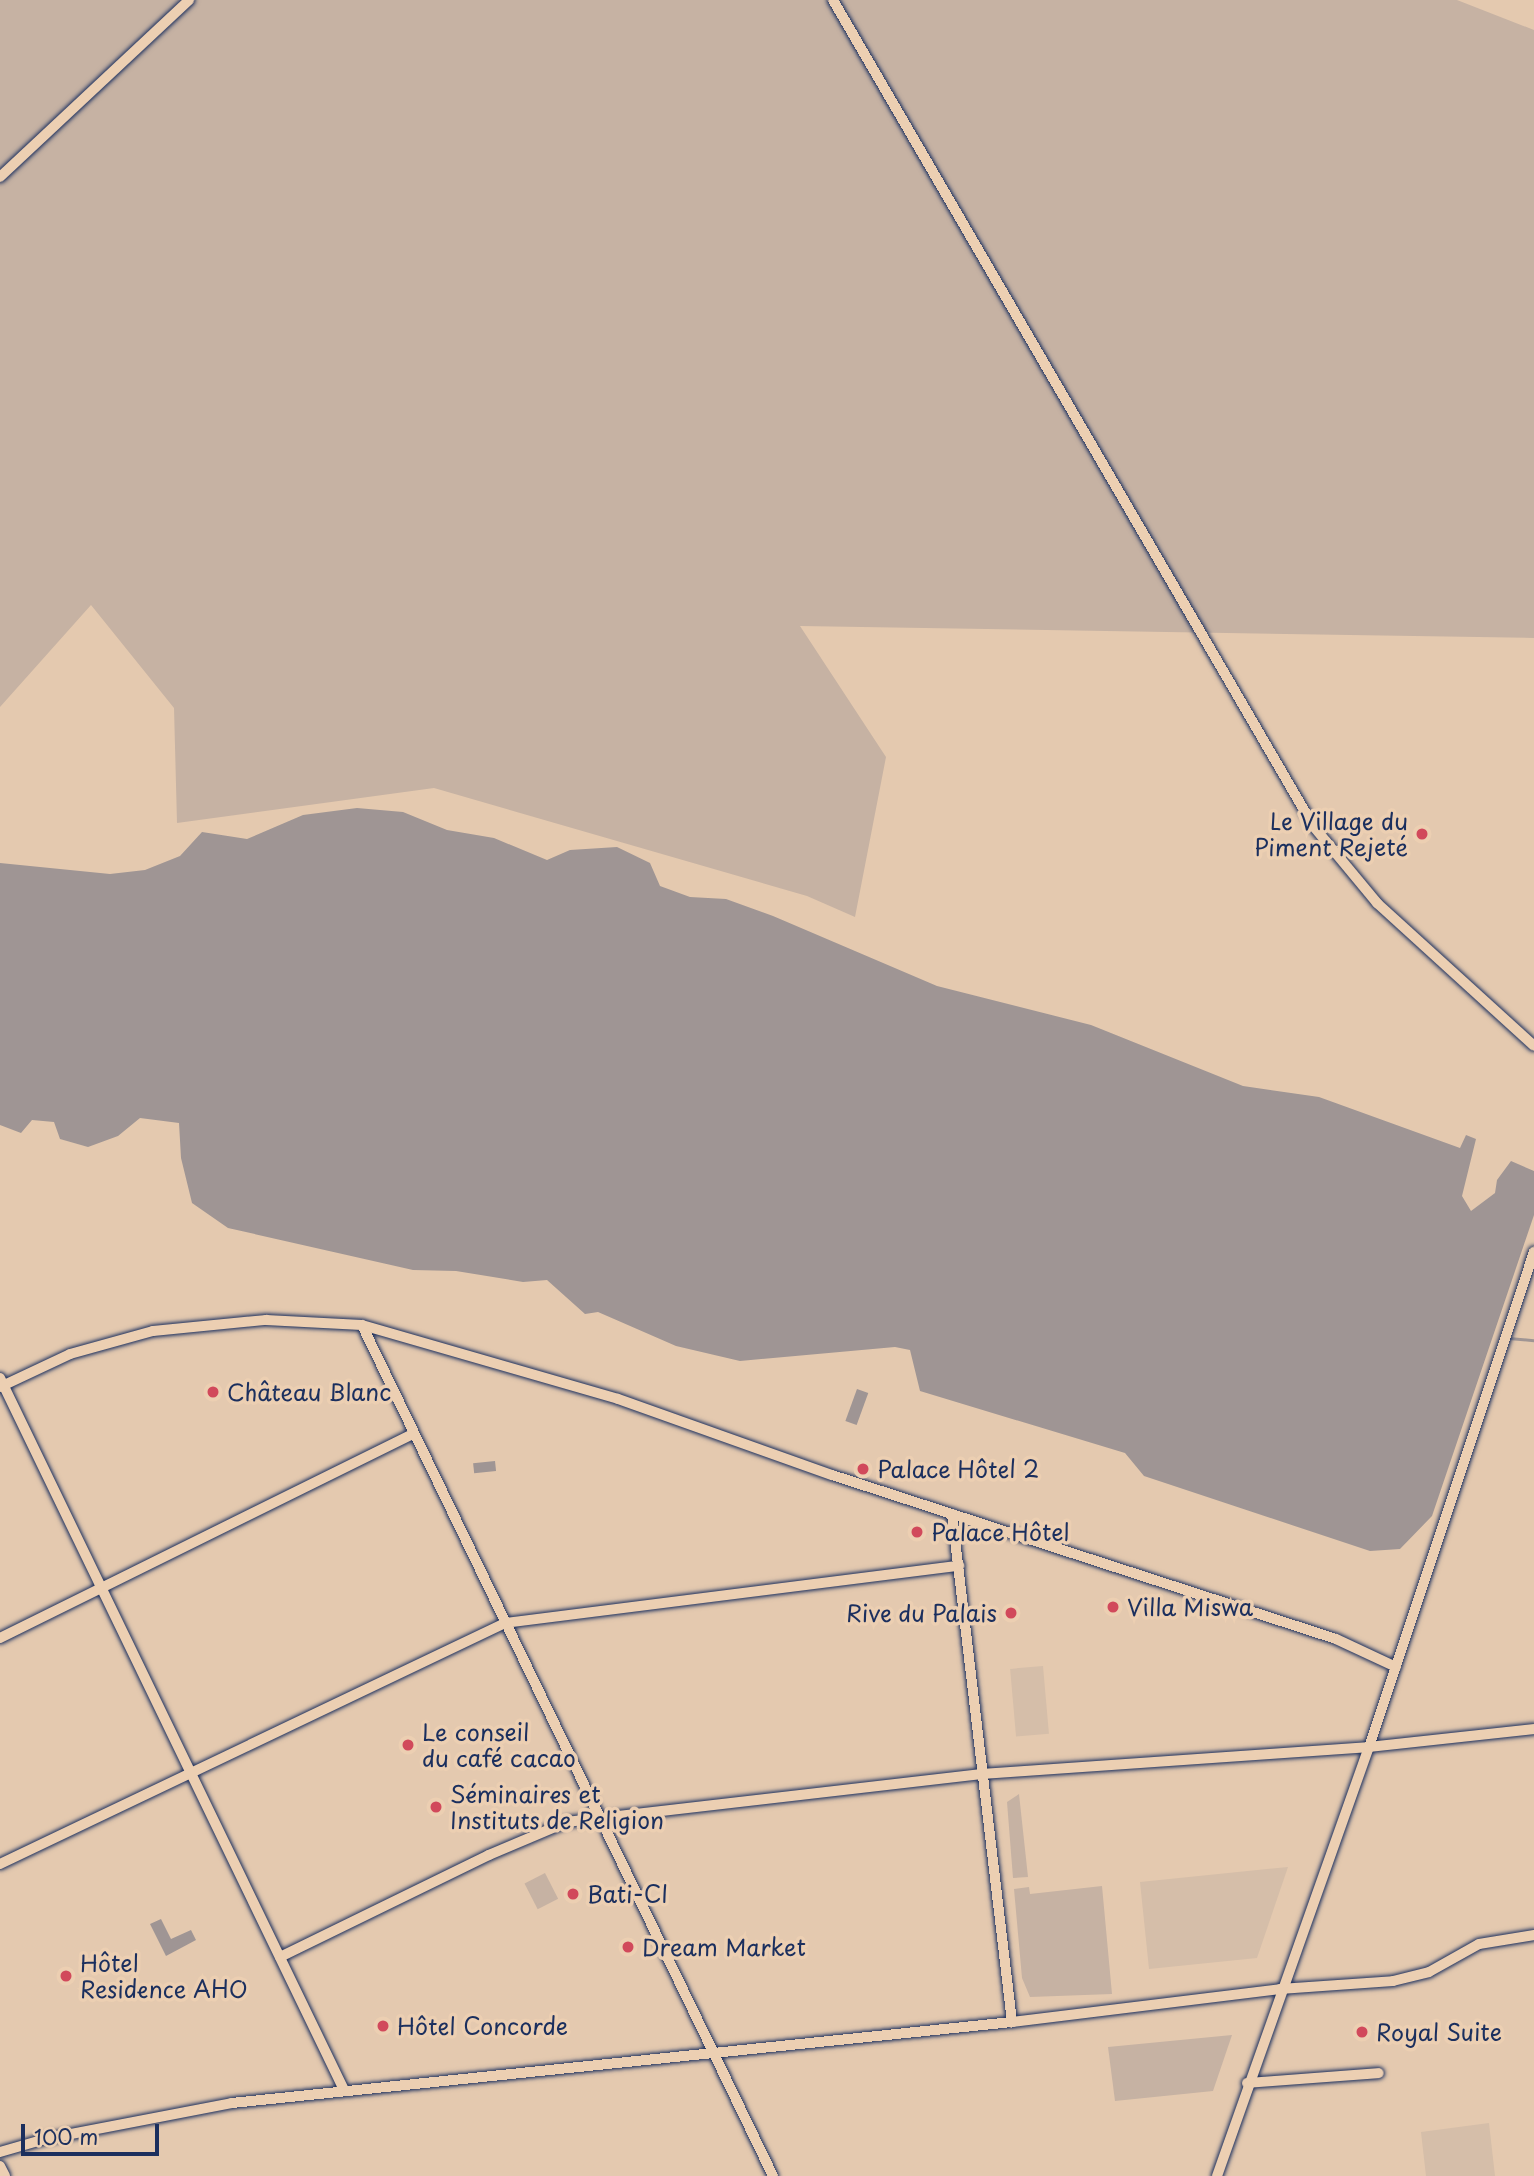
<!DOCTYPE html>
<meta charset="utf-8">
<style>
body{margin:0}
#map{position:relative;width:1534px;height:2176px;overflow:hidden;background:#e4c9af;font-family:"Playpen Sans",sans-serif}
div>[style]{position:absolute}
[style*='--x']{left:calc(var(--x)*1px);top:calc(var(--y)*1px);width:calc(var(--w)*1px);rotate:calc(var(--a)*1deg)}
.built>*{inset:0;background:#d5bea9;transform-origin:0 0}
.green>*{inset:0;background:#c6b2a3;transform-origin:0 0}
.water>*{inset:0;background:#9f9594;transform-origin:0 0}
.stream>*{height:2.5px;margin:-1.25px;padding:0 1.25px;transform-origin:1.25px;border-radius:1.25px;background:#9f9594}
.roads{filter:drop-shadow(0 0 2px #1b2f5e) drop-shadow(0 0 2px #1b2f5e)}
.minor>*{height:10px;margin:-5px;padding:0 5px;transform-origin:5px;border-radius:5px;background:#eccfb2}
.dots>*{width:19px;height:19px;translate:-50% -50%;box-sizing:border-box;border:4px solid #eccfb2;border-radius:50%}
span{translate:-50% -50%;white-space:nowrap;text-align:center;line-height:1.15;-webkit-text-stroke:7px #eccfb2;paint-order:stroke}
.poi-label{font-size:23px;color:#1b2f5e}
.right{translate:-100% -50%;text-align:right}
.left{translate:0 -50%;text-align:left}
.scale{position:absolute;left:21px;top:2124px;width:138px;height:32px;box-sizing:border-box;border:4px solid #1b2f5e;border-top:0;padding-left:9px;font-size:21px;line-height:24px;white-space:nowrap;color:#1b2f5e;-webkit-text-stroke:5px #eccfb2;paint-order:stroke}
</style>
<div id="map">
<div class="built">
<div style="left:1043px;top:1666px;width:68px;height:33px;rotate:85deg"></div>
<div style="clip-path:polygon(1288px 1867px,1257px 1958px,1149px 1969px,1140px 1882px)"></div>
<div style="clip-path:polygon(1489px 2123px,1495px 2176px,1426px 2176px,1421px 2132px)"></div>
</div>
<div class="green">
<div style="clip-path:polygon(0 0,1457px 0,1534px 30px,1534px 638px,800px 626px,886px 757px,855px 917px,807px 896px,434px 788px,177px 823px,174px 708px,91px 605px,0 707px)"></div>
<div style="clip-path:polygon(1019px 1794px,1028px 1877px,1013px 1878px,1007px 1802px)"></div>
<div style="left:545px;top:1873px;width:29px;height:23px;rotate:63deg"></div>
<div style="clip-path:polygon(1102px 1886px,1112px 1994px,1030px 1997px,1022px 1978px,1014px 1889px,1029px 1887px,1030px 1894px)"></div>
<div style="clip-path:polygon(1232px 2035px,1213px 2091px,1115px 2101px,1108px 2047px)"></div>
</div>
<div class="water">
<div style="clip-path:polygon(357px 808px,403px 812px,447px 830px,494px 838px,547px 860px,570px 850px,617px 847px,650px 863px,660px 886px,690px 897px,726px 899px,773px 916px,937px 986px,1091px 1025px,1243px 1086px,1319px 1097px,1460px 1148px,1466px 1135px,1476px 1139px,1462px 1196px,1471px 1211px,1495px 1193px,1497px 1180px,1511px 1161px,1534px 1171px,1534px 1215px,1432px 1516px,1400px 1549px,1370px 1551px,1144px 1476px,1125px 1453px,920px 1391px,910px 1350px,895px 1347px,740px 1361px,676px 1346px,598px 1312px,585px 1314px,547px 1280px,523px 1282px,456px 1271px,413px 1270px,228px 1228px,192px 1203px,181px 1158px,179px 1123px,140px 1118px,118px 1136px,88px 1147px,60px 1139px,54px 1122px,32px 1120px,21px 1133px,0 1125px,0 863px,110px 874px,145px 870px,180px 856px,202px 832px,247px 839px,303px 815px)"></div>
<div style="left:857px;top:1389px;width:12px;height:34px;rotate:20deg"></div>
<div style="left:495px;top:1461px;width:10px;height:22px;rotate:84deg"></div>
<div style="clip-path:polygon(161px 1919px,171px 1939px,191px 1930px,196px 1940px,166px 1956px,150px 1924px)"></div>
</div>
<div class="stream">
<div style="--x:1509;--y:1338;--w:25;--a:5"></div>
</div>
<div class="roads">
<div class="minor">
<div style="--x:833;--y:0;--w:957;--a:59.82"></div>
<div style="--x:1314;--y:827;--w:99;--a:50.3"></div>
<div style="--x:1377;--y:903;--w:212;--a:42.3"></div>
<div style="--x:0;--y:177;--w:259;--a:-43.1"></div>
<div style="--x:362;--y:1325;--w:945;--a:64.22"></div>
<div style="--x:0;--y:1378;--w:791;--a:64.21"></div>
<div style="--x:0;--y:1387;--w:77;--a:-25.2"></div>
<div style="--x:70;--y:1354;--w:86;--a:-15.5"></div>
<div style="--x:153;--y:1331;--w:114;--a:-5.6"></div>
<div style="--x:266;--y:1320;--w:96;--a:3"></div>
<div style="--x:362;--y:1325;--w:266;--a:16.1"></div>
<div style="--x:618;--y:1399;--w:227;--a:19.6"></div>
<div style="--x:832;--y:1475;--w:530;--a:18.02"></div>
<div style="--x:1336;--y:1639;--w:66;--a:25"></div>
<div style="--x:952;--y:1514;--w:512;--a:83.26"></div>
<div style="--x:0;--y:1638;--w:461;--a:-26.3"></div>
<div style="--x:0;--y:1864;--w:560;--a:-25.51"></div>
<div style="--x:505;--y:1623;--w:458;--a:-7.2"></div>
<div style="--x:280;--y:1957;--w:233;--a:-26"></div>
<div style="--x:489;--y:1855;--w:85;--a:-22.9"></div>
<div style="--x:567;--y:1822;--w:419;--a:-6.6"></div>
<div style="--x:983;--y:1774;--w:387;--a:-4"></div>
<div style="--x:1369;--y:1747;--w:166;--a:-6.2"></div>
<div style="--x:1247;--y:2083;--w:132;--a:-4.3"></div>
<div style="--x:0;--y:2152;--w:47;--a:-16.1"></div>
<div style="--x:45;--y:2139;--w:190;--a:-10.9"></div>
<div style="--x:232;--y:2103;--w:784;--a:-5.93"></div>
<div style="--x:1012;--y:2022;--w:270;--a:-7"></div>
<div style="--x:1280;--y:1989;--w:113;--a:-4"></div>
<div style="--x:1393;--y:1981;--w:37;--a:-14"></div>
<div style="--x:1429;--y:1972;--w:57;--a:-29.2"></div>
<div style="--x:1479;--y:1944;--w:56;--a:-9.3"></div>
<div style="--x:0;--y:2166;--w:11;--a:63"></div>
<div style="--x:1217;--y:2176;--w:455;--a:-70.5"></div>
<div style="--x:1369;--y:1747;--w:522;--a:-71.57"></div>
</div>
</div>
<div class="dots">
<div style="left:1422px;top:834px;background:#d1495b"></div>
<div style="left:213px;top:1392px;background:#d1495b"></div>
<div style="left:863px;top:1469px;background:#d1495b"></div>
<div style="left:917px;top:1532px;background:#d1495b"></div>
<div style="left:1113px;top:1607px;background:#d1495b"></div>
<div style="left:1011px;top:1613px;background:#d1495b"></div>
<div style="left:408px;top:1745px;background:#d1495b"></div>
<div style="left:436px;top:1807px;background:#d1495b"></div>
<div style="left:573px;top:1894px;background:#d1495b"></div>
<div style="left:628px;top:1947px;background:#d1495b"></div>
<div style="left:66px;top:1976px;background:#d1495b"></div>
<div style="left:383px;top:2026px;background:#d1495b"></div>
<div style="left:1362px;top:2032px;background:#d1495b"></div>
</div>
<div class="poi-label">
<span class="right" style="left:1408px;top:834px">Le Village du<br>Piment Rejeté</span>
<span class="left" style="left:227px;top:1392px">Château Blanc</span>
<span class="left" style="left:877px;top:1469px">Palace Hôtel 2</span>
<span class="left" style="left:931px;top:1532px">Palace Hôtel</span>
<span class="left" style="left:1127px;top:1607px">Villa Miswa</span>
<span class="right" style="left:997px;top:1613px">Rive du Palais</span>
<span class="left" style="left:422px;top:1745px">Le conseil<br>du café cacao</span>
<span class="left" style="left:450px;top:1807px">Séminaires et<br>Instituts de Religion</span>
<span class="left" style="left:587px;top:1894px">Bati-CI</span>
<span class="left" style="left:642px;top:1947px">Dream Market</span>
<span class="left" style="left:80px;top:1976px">Hôtel<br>Residence AHO</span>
<span class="left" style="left:397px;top:2026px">Hôtel Concorde</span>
<span class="left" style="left:1376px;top:2032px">Royal Suite</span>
</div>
<div class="scale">100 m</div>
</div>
